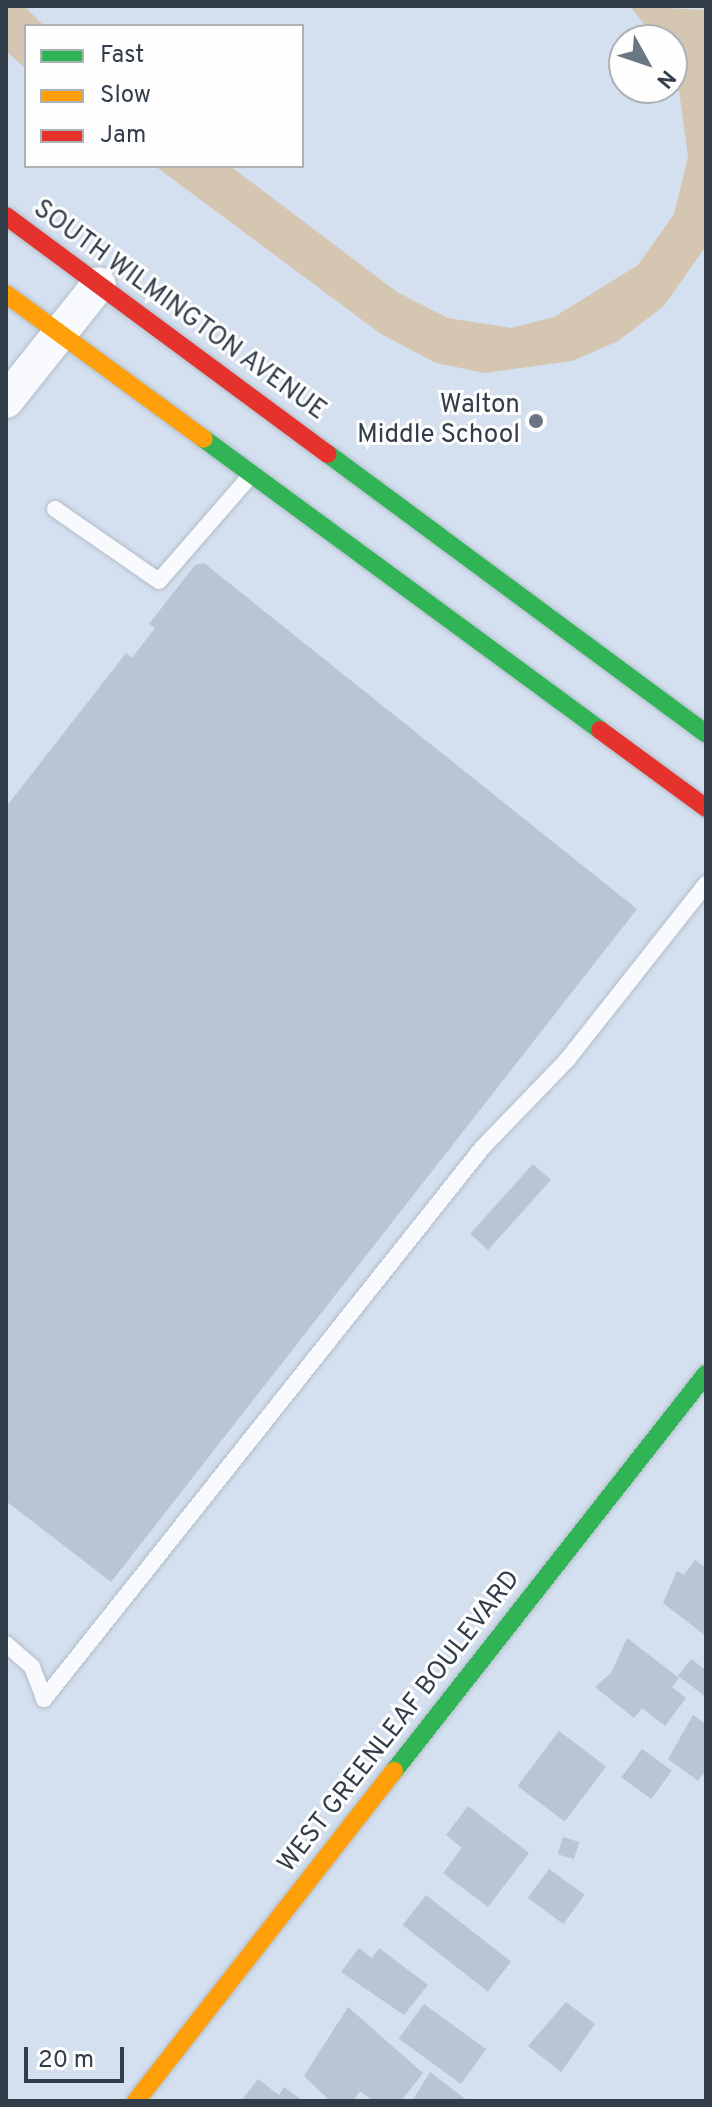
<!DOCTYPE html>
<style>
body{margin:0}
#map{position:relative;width:712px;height:2107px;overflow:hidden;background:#d4e0ef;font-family:Overpass,sans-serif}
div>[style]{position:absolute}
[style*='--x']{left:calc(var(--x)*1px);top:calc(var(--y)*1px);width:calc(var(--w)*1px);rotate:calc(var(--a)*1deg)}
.green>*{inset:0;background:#d5c6b2}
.building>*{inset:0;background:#b8c5d5;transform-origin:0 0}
.roads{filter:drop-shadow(0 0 2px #b2bdca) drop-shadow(0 0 2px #b2bdca)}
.lane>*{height:16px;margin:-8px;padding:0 8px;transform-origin:8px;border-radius:8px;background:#f9fafd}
.street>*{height:34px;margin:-17px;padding:0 17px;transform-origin:17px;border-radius:17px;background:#f9fafd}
.fast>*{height:18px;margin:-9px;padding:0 9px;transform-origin:9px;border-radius:9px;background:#30b455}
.slow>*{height:18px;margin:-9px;padding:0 9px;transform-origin:9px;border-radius:9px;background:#ff9f0a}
.jam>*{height:18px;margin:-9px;padding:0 9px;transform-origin:9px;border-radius:9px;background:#e5322d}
.dots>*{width:22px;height:22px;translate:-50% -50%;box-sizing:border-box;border:4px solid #fefefe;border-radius:50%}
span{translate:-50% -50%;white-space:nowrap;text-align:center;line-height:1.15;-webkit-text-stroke:6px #fefefe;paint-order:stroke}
.street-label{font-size:26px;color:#323d4a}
.poi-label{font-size:26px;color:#323d4a}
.right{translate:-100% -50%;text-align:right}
.frame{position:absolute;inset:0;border:8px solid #323d4a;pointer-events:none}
.legend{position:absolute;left:24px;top:24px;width:280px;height:144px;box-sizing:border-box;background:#fefefe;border:2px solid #acb1b6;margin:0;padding:10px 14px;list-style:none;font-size:24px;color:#323d4a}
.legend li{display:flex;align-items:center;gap:16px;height:40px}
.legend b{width:40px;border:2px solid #acb1b6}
.north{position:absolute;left:608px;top:24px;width:80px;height:80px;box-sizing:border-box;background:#fefefe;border:2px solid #acb1b6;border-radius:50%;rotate:130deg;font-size:22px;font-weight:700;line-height:32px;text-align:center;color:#323d4a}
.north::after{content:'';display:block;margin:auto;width:28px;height:36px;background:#6b7684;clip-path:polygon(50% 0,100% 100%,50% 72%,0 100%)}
.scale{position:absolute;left:24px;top:2047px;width:100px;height:36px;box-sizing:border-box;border:4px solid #323d4a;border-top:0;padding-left:10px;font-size:24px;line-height:28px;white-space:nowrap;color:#323d4a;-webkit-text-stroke:6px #fefefe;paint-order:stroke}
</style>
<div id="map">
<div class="green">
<div style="clip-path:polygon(6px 6px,24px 6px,44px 26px,26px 26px,26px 69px,6px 51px)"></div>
<div style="clip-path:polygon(630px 6px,706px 10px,706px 246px,664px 306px,618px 341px,572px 361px,485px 373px,436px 363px,381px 334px,155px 166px,230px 166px,397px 292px,448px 318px,511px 328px,554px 317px,638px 265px,674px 214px,688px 157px,672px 40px,656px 40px)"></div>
</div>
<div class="building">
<div style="clip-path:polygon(204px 563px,637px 909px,111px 1582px,6px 1501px,6px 807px,126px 653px,132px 658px,155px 628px,149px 624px,195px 565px)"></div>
<div style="left:533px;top:1164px;width:24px;height:94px;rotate:42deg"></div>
<div style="clip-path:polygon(695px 1560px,706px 1568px,706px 1636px,663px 1603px,677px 1571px,684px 1575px)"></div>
<div style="clip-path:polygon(627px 1638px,679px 1678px,672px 1687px,686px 1698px,665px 1726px,642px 1708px,634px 1718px,595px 1687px,611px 1673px)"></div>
<div style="clip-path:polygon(691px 1659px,706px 1670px,706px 1697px,678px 1676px)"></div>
<div style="clip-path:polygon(693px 1715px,706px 1724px,706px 1770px,698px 1781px,668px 1759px)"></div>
<div style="left:559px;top:1731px;width:59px;height:69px;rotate:37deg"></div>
<div style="left:642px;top:1749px;width:37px;height:35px;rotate:36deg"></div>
<div style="clip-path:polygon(468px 1806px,529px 1853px,488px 1907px,443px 1873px,462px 1848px,446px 1835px)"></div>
<div style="left:563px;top:1837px;width:17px;height:18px;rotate:17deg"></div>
<div style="left:549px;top:1869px;width:44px;height:36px;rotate:36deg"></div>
<div style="left:426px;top:1895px;width:108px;height:38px;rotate:38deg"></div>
<div style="clip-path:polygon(359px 1948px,372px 1958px,379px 1948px,428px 1985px,404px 2015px,341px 1972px)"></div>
<div style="clip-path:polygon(566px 2002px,595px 2024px,561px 2072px,528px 2046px)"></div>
<div style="left:424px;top:2004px;width:77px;height:43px;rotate:36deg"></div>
<div style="clip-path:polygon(348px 2007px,423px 2073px,401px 2101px,373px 2101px,360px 2091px,353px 2101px,330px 2101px,304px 2076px)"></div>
<div style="clip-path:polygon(430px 2072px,468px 2101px,412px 2101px)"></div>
<div style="clip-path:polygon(258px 2079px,279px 2095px,284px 2087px,303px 2101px,241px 2101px)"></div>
</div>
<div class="roads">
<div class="lane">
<div style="--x:55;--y:509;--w:126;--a:34.7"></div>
<div style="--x:159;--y:581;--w:140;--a:-49"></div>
<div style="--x:6;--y:1644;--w:35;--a:41"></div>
<div style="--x:32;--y:1667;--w:34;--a:69"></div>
<div style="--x:44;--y:1699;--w:705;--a:-51.51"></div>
<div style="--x:483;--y:1147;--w:121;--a:-46"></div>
<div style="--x:567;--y:1060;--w:224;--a:-51.7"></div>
</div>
<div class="street">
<div style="--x:6;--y:401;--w:149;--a:-51.5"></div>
</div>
<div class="fast">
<div style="--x:204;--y:439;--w:491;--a:36.3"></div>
<div style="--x:328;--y:454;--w:470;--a:36.5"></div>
<div style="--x:394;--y:1771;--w:505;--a:-51.84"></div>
</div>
<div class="slow">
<div style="--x:6;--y:294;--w:245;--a:36.2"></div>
<div style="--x:136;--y:2101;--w:419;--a:-52"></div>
</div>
<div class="jam">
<div style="--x:6;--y:216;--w:400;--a:36.5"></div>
<div style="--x:600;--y:730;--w:132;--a:36.3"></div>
</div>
</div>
<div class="dots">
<div style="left:536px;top:421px;background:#6b7684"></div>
</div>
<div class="street-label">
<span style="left:179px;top:311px;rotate:36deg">SOUTH WILMINGTON AVENUE</span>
<span style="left:400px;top:1722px;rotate:-52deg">WEST GREENLEAF BOULEVARD</span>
</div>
<div class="poi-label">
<span class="right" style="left:520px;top:421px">Walton<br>Middle School</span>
</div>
<div class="frame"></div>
<ul class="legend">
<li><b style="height:10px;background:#30b455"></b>Fast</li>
<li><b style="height:10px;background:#ff9f0a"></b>Slow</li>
<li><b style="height:10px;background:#e5322d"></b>Jam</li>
</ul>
<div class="north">N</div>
<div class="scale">20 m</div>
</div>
